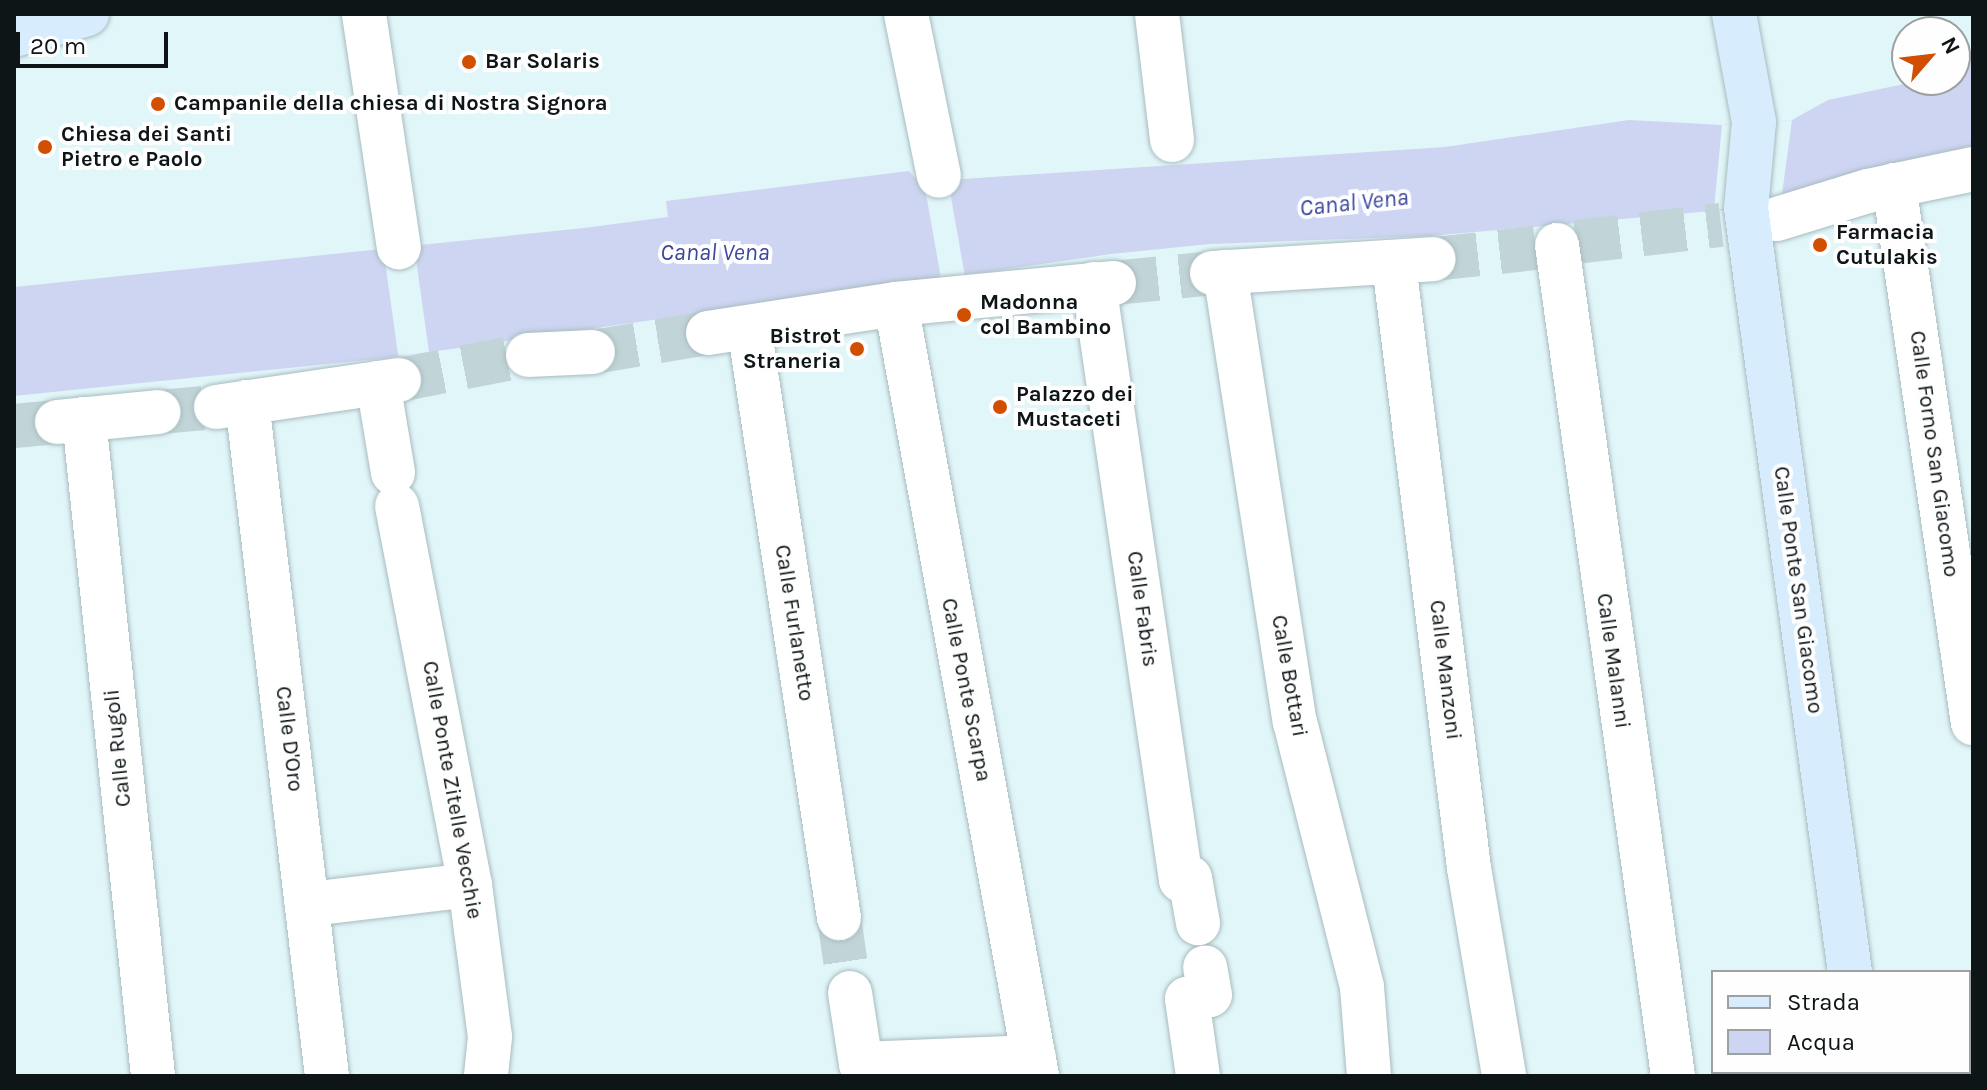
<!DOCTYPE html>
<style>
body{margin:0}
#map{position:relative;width:1987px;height:1090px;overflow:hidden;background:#e1f6f9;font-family:Karla,sans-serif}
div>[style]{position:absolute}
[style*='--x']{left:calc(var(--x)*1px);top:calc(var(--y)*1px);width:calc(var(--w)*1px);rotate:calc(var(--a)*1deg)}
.water>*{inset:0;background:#cdd5f2}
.pier>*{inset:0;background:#e1f6f9;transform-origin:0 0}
.street-tunnel>*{height:44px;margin-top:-22px;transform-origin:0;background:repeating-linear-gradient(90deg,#c1d4d7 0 44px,transparent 0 66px)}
.roads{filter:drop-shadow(0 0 2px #a8bcbf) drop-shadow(0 0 2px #a8bcbf)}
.street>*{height:44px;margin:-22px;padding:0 22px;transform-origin:22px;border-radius:22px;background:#fff}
.secondary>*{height:44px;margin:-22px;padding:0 22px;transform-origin:22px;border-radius:22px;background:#d7ecfc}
.dots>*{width:22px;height:22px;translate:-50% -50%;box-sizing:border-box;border:4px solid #fefefe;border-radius:50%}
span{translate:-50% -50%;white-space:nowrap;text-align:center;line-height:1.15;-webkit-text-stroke:8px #fefefe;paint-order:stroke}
.poi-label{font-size:22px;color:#0e1517;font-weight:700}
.left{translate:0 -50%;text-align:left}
.right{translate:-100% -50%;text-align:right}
.street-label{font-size:22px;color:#0e1517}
.water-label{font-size:24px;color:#3e489b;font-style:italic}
.frame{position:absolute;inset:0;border:16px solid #0e1517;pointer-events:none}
.legend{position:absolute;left:1711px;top:970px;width:260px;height:104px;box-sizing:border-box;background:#fefefe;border:2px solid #9ea1a2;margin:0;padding:10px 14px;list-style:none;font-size:24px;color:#0e1517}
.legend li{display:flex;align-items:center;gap:16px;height:40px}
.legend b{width:40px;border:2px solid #9ea1a2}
.north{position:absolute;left:1891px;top:16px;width:80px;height:80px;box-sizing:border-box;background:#fefefe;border:2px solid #9ea1a2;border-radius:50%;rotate:62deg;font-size:22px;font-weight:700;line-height:32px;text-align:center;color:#0e1517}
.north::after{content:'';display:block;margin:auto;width:28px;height:36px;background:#d24e01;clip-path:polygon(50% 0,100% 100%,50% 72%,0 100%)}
.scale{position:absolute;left:16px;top:32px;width:152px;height:36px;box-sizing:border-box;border:4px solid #0e1517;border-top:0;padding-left:10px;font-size:24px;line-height:28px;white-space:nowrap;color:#0e1517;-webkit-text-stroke:6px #fefefe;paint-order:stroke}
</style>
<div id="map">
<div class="water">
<div style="clip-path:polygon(1973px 50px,1973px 152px,1746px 208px,1430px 236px,1210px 244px,1111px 254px,396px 357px,14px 396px,14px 287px,584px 228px,668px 217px,666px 201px,909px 171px,928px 192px,948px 180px,1445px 147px,1629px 120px,1722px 125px,1792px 120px,1828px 100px,1923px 80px,1955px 80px,1955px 73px,1966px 70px,1965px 52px)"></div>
</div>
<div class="pier">
<div style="clip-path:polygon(1792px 120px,1780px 209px,1714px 209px,1722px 125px)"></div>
<div style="left:948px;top:180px;width:98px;height:24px;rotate:80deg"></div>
<div style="left:414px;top:245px;width:108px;height:31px;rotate:82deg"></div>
</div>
<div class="street-tunnel">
<div style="--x:1576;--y:242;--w:146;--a:-6.7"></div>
<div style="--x:1434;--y:259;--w:102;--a:-6.2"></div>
<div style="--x:1114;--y:283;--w:99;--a:-5.8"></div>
<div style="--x:593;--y:352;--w:117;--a:-9.4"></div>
<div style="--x:399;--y:380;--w:131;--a:-11"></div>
<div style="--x:159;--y:412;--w:57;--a:-5"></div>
<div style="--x:14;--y:426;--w:43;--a:-5.3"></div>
<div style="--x:839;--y:918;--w:76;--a:81.7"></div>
</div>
<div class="roads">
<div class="street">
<div style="--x:364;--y:14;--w:236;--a:81.5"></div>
<div style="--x:906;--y:14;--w:165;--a:78.5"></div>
<div style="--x:1157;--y:14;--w:127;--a:83.2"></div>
<div style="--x:1894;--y:185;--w:544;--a:81.65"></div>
<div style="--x:1777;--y:219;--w:95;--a:-17.1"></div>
<div style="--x:1868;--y:191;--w:107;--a:-11.8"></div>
<div style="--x:1557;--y:245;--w:839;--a:82.05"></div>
<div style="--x:1394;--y:264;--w:609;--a:82.92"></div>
<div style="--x:1469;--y:868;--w:211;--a:80.4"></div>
<div style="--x:1225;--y:272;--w:455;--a:81.2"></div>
<div style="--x:1295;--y:722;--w:273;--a:75.8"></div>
<div style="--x:1362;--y:987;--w:89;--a:85.5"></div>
<div style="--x:1212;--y:273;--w:222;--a:-3.6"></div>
<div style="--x:1094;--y:284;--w:602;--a:81.7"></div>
<div style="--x:1181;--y:880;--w:9;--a:-13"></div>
<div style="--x:1190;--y:878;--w:46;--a:79.9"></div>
<div style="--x:896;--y:304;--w:785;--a:79.65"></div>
<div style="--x:749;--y:327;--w:598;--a:81.34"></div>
<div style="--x:708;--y:333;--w:190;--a:-8.8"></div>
<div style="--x:896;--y:304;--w:219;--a:-5.5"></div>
<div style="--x:528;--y:355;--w:65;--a:-2.6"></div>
<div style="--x:378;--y:383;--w:91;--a:80.5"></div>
<div style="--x:247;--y:402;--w:679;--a:83.23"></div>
<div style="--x:216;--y:407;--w:185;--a:-8.4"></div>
<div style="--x:84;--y:419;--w:661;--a:84"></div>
<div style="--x:57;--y:422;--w:102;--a:-5.6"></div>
<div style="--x:397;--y:506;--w:386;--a:79.1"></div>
<div style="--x:470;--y:885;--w:153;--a:82.5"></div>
<div style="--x:490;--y:1037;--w:39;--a:96"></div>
<div style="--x:310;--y:904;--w:161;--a:-6.8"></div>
<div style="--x:850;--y:993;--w:72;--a:81.2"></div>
<div style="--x:861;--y:1064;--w:173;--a:-2.3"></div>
<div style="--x:1198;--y:1076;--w:78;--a:-98.1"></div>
<div style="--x:1187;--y:999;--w:23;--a:-10"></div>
<div style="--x:1210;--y:995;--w:28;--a:-100"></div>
</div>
<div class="secondary">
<div style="--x:1734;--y:14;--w:110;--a:79.5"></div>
<div style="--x:1754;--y:122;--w:86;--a:95.3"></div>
<div style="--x:1746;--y:208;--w:771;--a:82.25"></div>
<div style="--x:14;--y:35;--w:76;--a:-16"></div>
<div style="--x:1863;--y:1072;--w:4;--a:76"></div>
</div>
</div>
<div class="dots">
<div style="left:469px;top:62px;background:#d24e01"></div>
<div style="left:158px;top:104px;background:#d24e01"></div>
<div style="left:45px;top:147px;background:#d24e01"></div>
<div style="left:1820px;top:245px;background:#d24e01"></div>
<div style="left:964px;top:315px;background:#d24e01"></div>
<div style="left:857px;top:349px;background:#d24e01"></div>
<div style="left:1000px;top:407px;background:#d24e01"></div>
</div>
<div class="poi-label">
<span class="left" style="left:485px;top:62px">Bar Solaris</span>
<span class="left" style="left:174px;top:104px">Campanile della chiesa di Nostra Signora</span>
<span class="left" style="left:61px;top:147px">Chiesa dei Santi<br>Pietro e Paolo</span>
<span class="left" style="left:1836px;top:245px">Farmacia<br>Cutulakis</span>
<span class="left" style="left:980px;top:315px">Madonna<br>col Bambino</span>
<span class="right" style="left:841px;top:349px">Bistrot<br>Straneria</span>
<span class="left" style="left:1016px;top:407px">Palazzo dei<br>Mustaceti</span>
</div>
<div class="street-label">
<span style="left:1934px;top:454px;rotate:82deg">Calle Forno San Giacomo</span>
<span style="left:1798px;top:590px;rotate:82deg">Calle Ponte San Giacomo</span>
<span style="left:1142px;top:609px;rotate:82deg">Calle Fabris</span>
<span style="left:794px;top:623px;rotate:81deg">Calle Furlanetto</span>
<span style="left:1613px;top:661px;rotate:82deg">Calle Malanni</span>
<span style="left:1445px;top:670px;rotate:83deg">Calle Manzoni</span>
<span style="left:1289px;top:676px;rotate:80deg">Calle Bottari</span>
<span style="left:966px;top:690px;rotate:79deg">Calle Ponte Scarpa</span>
<span style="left:289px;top:739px;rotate:83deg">Calle D'Oro</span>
<span style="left:118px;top:748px;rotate:-96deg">Calle Rugoli</span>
<span style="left:452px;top:790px;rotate:80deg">Calle Ponte Zitelle Vecchie</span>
</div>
<div class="water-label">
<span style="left:1354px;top:203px;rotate:-6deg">Canal Vena</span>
<span style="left:715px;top:253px">Canal Vena</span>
</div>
<div class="frame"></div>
<ul class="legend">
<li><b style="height:10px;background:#d7ecfc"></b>Strada</li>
<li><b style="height:22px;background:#cdd5f2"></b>Acqua</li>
</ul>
<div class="north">N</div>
<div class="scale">20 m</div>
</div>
